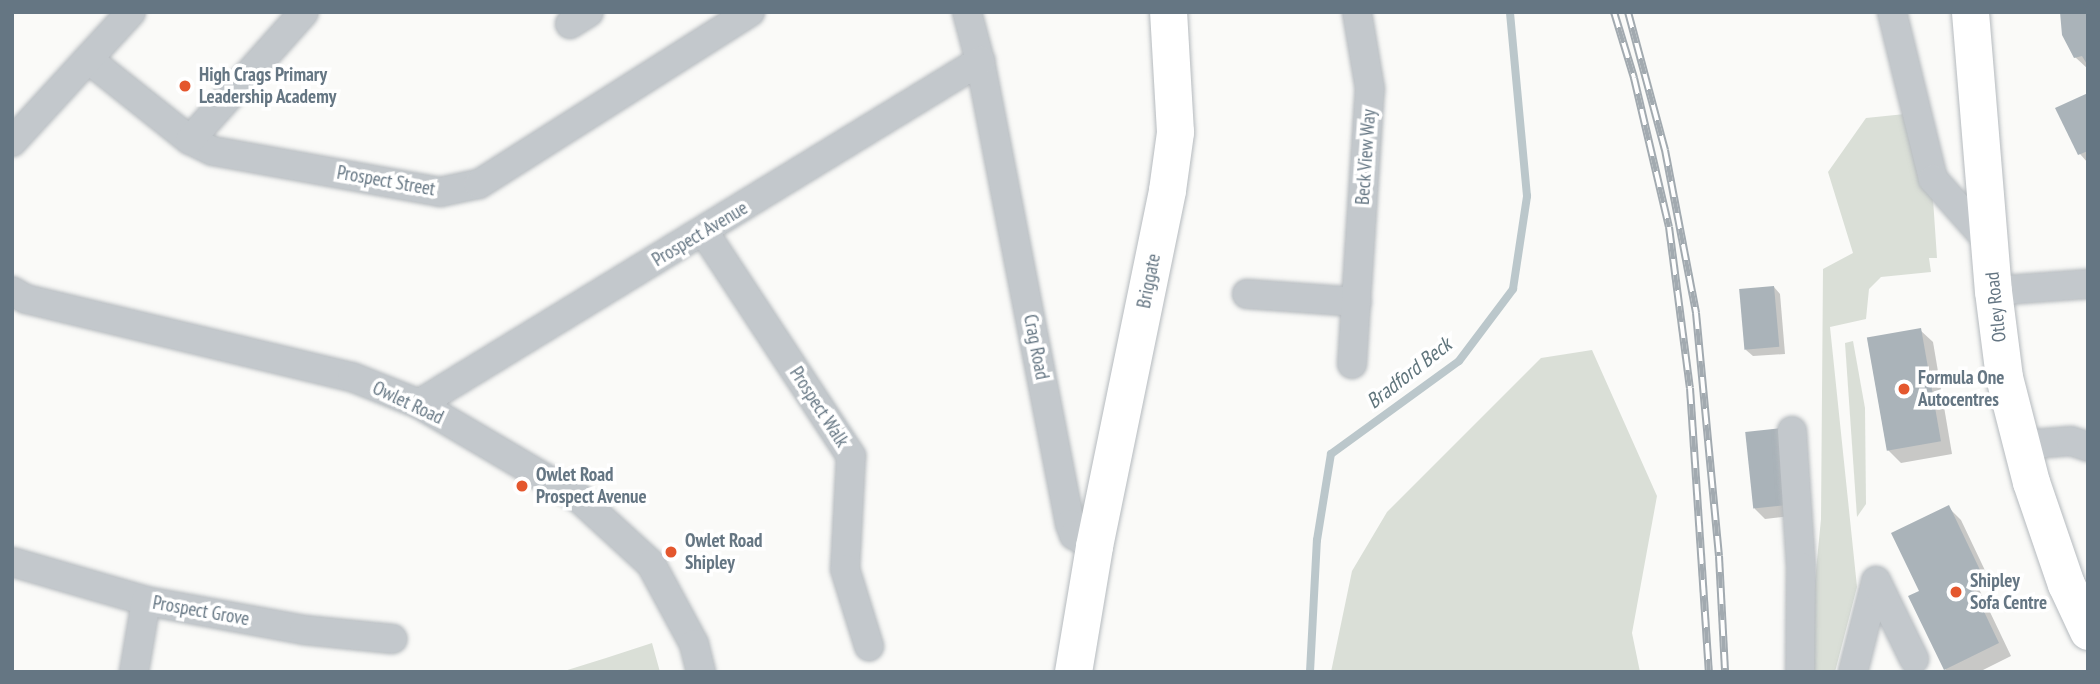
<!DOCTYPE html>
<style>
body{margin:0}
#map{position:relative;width:2100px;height:684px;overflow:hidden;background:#fafaf8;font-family:"PT Sans Narrow",sans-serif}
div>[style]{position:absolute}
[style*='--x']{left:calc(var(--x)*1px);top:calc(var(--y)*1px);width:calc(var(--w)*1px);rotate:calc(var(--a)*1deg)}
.green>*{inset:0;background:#dadfd7}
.shadow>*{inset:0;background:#0003}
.stream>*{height:8px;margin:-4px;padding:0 4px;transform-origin:4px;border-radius:4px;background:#bbc7cb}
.building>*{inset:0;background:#aab3b9;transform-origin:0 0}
.roads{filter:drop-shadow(0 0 2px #b5babe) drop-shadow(0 0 2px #b5babe)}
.minor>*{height:28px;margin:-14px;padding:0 14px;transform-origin:14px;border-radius:14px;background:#c3c8cc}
.major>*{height:37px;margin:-18.5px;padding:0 18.5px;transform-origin:18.5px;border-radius:18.5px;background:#fff}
.rail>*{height:8px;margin-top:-4px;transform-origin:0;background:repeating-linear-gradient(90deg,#fff 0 16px,#a2aab0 0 32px);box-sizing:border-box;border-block:2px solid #a2aab0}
.dots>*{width:19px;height:19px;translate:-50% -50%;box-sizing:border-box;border:4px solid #fff;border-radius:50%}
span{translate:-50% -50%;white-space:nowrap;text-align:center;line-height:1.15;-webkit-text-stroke:7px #fff;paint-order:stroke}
.poi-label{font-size:19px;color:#657683;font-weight:700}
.left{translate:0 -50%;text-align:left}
.street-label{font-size:19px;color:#657683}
.water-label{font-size:21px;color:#60757c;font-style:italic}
.frame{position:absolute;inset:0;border:14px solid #657683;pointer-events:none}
</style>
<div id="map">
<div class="green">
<div style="clip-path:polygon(1905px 114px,1933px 199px,1937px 258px,1929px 258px,1931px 272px,1881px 277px,1869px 289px,1866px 319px,1830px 327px,1857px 587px,1835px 672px,1811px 672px,1811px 622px,1821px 519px,1823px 269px,1853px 253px,1828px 172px,1866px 118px)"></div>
<div style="clip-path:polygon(1853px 341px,1865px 408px,1866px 504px,1857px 517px,1845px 343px)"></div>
<div style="clip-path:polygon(1592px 350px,1657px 496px,1632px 633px,1640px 672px,1331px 672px,1352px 571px,1387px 512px,1541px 358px)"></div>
<div style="clip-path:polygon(652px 643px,660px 672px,561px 672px,606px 658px)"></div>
</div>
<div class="shadow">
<div style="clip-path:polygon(2088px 12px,2088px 69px,2075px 57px)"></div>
<div style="clip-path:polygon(2088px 95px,2088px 163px,2080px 154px,2058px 109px)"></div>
<div style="clip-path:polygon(1774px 287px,1780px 294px,1785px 354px,1753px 356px,1746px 350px)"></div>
<div style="clip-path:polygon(1920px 330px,1933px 342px,1952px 454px,1901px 463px,1888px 450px)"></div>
<div style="clip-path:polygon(1747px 433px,1800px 515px,1765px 519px,1755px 509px)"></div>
<div style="clip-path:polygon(1948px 507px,1961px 520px,1991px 583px,1979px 589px,2011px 656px,1979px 672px,1948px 672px,1945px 669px,1922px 592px)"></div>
</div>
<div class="stream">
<div style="--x:1310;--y:672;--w:132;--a:-87"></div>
<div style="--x:1317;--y:540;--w:87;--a:-80.8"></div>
<div style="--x:1331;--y:454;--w:158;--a:-36"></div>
<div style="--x:1459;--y:361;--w:90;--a:-53.1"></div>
<div style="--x:1513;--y:289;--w:94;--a:-81.4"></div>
<div style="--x:1527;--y:196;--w:185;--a:-95.3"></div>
</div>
<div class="building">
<div style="clip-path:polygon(2060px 12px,2088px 12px,2088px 66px,2082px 56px,2074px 58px,2062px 35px)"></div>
<div style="clip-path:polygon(2088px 93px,2088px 151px,2078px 155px,2055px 108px)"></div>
<div style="left:1774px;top:286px;width:61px;height:35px;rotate:85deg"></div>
<div style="left:1921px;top:328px;width:115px;height:55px;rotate:80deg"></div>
<div style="left:1783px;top:428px;width:77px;height:38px;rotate:84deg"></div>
<div style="clip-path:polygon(1949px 505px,1980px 570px,1967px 576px,1999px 643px,1944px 670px,1908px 596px,1919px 591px,1891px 533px)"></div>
</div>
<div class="roads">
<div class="minor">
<div style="--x:967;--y:12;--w:51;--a:75.1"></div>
<div style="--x:980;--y:61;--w:472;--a:79"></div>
<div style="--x:1070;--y:524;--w:12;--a:70"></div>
<div style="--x:1074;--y:535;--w:23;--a:29"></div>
<div style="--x:1892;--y:12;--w:172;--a:76.2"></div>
<div style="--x:1933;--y:179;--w:84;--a:48.4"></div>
<div style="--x:570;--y:24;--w:22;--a:-32"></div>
<div style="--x:88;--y:59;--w:130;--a:38.5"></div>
<div style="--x:190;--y:140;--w:25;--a:26"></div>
<div style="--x:213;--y:151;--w:231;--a:10.2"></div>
<div style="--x:440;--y:192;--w:40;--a:-12"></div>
<div style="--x:479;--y:184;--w:321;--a:-32.4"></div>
<div style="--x:190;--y:140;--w:171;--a:-48.3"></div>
<div style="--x:12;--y:142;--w:176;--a:-47.5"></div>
<div style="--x:704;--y:232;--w:268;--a:56.7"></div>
<div style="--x:851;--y:456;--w:113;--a:93"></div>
<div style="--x:845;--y:569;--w:81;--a:72.7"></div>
<div style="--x:12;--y:291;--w:16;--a:30"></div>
<div style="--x:26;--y:299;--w:335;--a:13.5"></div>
<div style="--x:352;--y:377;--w:72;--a:21.9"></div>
<div style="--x:419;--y:404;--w:187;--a:30.5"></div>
<div style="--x:580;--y:499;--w:96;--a:42.5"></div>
<div style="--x:651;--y:564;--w:91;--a:61.7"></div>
<div style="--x:694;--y:644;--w:29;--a:76"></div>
<div style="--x:1993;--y:291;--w:95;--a:-4.2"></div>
<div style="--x:1247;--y:294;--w:110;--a:4.2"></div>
<div style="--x:1352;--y:364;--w:276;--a:-86.3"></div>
<div style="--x:1370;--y:89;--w:78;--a:-99.6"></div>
<div style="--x:419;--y:404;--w:658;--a:-31.44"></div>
<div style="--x:1792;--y:431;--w:136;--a:86.2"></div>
<div style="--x:1801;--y:567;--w:105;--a:90.5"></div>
<div style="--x:2021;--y:445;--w:50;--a:-4.6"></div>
<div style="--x:2071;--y:441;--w:18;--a:19"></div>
<div style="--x:12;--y:562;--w:140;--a:16.2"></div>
<div style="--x:146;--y:601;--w:161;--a:10.4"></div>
<div style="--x:304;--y:630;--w:89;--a:5.8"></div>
<div style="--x:134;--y:672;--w:72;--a:-80.4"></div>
<div style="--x:1853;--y:672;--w:94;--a:-75.8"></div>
<div style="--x:1876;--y:581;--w:87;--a:64"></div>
</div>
<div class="major">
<div style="--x:1970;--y:12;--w:280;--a:85.3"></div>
<div style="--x:1993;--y:291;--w:87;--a:82.7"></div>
<div style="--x:2004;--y:377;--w:108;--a:75.6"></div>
<div style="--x:2031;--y:482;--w:108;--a:71.1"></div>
<div style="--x:2066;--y:584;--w:52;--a:64.9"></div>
<div style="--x:1073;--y:672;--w:128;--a:-80.5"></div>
<div style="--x:1094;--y:546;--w:363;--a:-78.4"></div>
<div style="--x:1167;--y:190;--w:59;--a:-82.1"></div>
<div style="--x:1175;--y:132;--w:120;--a:-93.3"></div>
</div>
</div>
<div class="rail">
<div style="--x:1614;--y:12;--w:69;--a:73.1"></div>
<div style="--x:1634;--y:78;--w:153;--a:76.8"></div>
<div style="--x:1669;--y:227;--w:162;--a:82.6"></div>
<div style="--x:1690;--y:388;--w:285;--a:86.2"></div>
<div style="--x:1628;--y:12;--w:143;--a:75"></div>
<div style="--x:1665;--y:150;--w:166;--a:79.2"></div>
<div style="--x:1696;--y:313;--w:244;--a:84.6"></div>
<div style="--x:1719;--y:556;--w:116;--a:87"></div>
</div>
<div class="dots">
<div style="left:185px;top:86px;background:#e4572e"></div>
<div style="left:1904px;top:389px;background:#e4572e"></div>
<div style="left:522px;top:486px;background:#e4572e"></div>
<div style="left:671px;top:552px;background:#e4572e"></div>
<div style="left:1956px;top:592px;background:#e4572e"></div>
</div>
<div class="poi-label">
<span class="left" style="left:199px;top:86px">High Crags Primary<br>Leadership Academy</span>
<span class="left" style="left:1918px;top:389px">Formula One<br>Autocentres</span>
<span class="left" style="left:536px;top:486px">Owlet Road<br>Prospect Avenue</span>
<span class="left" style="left:685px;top:552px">Owlet Road<br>Shipley</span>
<span class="left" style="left:1970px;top:592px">Shipley<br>Sofa Centre</span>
</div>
<div class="street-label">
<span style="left:1366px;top:157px;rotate:-86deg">Beck View Way</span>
<span style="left:386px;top:181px;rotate:10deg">Prospect Street</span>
<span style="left:700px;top:234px;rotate:-31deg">Prospect Avenue</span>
<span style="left:1149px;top:281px;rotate:-79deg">Briggate</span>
<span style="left:1996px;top:307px;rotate:-96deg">Otley Road</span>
<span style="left:1036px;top:347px;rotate:79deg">Crag Road</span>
<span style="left:408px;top:403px;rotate:25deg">Owlet Road</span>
<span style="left:819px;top:407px;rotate:57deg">Prospect Walk</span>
<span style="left:201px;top:611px;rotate:10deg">Prospect Grove</span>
</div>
<div class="water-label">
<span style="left:1409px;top:373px;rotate:-38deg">Bradford Beck</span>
</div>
<div class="frame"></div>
</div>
